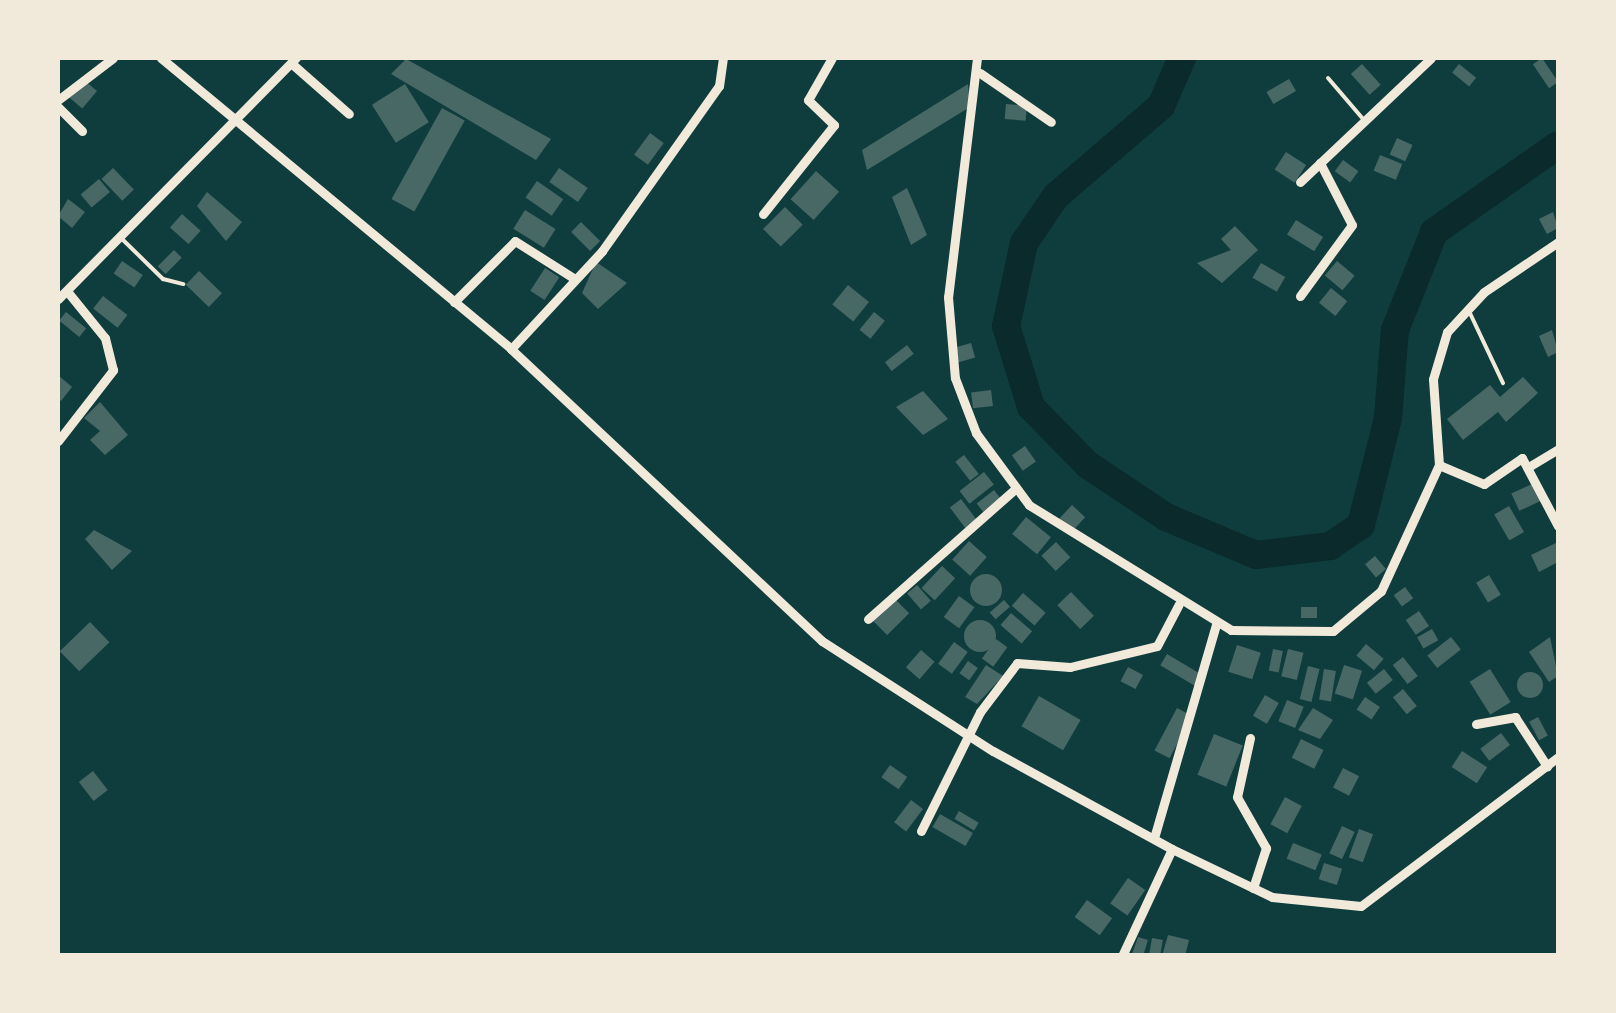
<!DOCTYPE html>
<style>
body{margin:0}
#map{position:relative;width:1616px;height:1013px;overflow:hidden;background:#0f3d3e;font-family:"Fira Sans",sans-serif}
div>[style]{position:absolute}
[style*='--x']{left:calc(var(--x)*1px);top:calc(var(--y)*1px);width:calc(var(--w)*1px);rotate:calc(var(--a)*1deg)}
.river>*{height:28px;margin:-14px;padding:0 14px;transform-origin:14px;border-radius:14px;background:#0a2a2b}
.building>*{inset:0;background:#486865;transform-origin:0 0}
.round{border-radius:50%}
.service>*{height:4px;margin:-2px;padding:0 2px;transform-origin:2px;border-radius:2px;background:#f1e9da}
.minor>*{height:9px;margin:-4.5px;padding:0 4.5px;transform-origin:4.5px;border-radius:4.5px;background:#f1e9da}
span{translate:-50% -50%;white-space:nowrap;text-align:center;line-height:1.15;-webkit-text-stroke:10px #f1e9da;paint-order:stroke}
.frame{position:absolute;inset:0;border:60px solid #f1e9da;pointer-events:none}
</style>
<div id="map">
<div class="river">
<div style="--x:1182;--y:58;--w:52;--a:113.6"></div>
<div style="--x:1161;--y:106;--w:138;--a:139.4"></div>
<div style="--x:1056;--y:196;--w:57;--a:124.2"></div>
<div style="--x:1024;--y:243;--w:85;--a:102.2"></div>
<div style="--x:1006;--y:326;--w:85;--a:72.8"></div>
<div style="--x:1031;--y:407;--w:81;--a:45.5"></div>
<div style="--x:1088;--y:465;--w:94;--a:33.7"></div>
<div style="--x:1166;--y:517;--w:98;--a:22.9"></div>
<div style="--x:1256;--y:555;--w:75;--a:-6.9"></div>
<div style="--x:1330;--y:546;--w:37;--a:-34"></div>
<div style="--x:1361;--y:525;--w:110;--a:-75.8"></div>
<div style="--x:1388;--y:418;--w:88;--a:-85.5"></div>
<div style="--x:1395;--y:330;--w:105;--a:-68.3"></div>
<div style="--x:1434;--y:232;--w:151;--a:-35.1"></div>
</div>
<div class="building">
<div style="left:1542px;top:58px;width:29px;height:11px;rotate:56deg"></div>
<div style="clip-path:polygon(406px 59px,551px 139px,536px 160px,391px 74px)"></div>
<div style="left:1362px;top:64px;width:28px;height:15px;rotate:48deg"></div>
<div style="left:1459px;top:64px;width:22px;height:11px;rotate:39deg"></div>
<div style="left:1289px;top:79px;width:14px;height:26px;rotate:60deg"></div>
<div style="left:84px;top:80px;width:17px;height:23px;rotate:40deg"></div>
<div style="left:405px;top:84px;width:45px;height:39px;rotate:58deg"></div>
<div style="clip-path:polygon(968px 84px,970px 107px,867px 170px,862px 150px)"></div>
<div style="left:1006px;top:104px;width:21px;height:15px;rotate:5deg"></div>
<div style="left:442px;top:108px;width:26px;height:104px;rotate:29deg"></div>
<div style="left:650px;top:133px;width:17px;height:27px;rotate:36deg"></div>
<div style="left:1397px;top:138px;width:17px;height:18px;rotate:24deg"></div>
<div style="left:1286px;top:152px;width:24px;height:21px;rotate:33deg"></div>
<div style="left:1380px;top:155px;width:24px;height:17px;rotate:22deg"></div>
<div style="left:1343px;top:160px;width:19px;height:14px;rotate:36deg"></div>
<div style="left:113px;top:168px;width:30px;height:16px;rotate:46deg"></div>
<div style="left:559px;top:168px;width:35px;height:17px;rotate:35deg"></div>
<div style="left:816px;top:171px;width:31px;height:38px;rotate:42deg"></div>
<div style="left:99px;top:179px;width:17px;height:24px;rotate:50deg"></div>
<div style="left:537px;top:181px;width:32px;height:20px;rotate:35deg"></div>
<div style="clip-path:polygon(907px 188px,927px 235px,911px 245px,892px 197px)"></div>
<div style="clip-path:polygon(207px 192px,242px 222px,226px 241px,197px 206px)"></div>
<div style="clip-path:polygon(68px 199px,85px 212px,72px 228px,58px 216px)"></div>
<div style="left:785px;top:207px;width:25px;height:31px;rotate:45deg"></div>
<div style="left:525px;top:210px;width:36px;height:22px;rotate:32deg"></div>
<div style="clip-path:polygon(1553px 212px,1558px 228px,1547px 234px,1539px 219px)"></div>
<div style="left:182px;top:214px;width:25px;height:18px;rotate:42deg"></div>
<div style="left:1296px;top:220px;width:32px;height:17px;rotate:32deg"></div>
<div style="left:581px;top:222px;width:27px;height:14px;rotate:45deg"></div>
<div style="clip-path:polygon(1235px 226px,1258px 250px,1222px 283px,1197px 263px,1231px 250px,1221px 239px)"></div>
<div style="left:174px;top:250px;width:11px;height:23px;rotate:45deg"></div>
<div style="left:122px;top:261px;width:25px;height:15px;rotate:34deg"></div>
<div style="left:1337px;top:261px;width:23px;height:19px;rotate:40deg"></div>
<div style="clip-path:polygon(596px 262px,627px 283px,598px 309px,582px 293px)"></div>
<div style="left:1261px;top:263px;width:28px;height:17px;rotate:30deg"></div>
<div style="left:545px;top:268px;width:17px;height:27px;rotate:33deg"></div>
<div style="left:199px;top:271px;width:32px;height:19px;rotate:44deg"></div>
<div style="left:848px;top:285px;width:27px;height:25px;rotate:39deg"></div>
<div style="left:1331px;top:288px;width:21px;height:19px;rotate:39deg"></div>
<div style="left:103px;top:296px;width:31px;height:16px;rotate:38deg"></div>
<div style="left:66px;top:312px;width:26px;height:11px;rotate:39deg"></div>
<div style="left:874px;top:312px;width:14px;height:23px;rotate:39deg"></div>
<div style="clip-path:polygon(1552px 330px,1558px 352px,1548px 357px,1539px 336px)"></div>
<div style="left:971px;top:343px;width:15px;height:18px;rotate:74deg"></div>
<div style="left:907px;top:345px;width:11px;height:28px;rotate:52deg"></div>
<div style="clip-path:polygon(58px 375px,72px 387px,61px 401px,58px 398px)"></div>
<div style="clip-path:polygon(1523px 377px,1538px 393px,1506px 422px,1498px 412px,1463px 440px,1447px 419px,1490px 385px,1500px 397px)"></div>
<div style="left:991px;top:390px;width:16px;height:20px;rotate:83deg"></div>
<div style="clip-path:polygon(923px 391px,948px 419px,923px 435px,896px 407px)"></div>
<div style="clip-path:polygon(100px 402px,128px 435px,105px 455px,90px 440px,100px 431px,84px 418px)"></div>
<div style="left:1025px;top:446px;width:19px;height:16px;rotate:55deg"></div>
<div style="left:964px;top:455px;width:24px;height:11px;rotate:52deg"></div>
<div style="left:984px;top:472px;width:16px;height:31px;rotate:52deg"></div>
<div style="left:1534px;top:483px;width:19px;height:25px;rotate:65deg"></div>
<div style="left:994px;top:490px;width:11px;height:22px;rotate:52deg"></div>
<div style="left:961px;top:499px;width:26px;height:14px;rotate:53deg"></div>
<div style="left:1072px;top:505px;width:18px;height:20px;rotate:43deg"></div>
<div style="left:1509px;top:506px;width:30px;height:17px;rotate:60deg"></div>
<div style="left:1026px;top:517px;width:32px;height:22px;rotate:39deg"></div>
<div style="clip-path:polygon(94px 530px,132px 551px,112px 570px,85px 539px)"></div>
<div style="left:969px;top:541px;width:24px;height:25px;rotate:42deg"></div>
<div style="left:1056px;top:542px;width:21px;height:20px;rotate:47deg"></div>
<div style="clip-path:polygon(1558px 542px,1558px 562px,1539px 572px,1531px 555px)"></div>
<div style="left:1375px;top:556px;width:17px;height:13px;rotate:50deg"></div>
<div style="left:942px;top:566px;width:18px;height:30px;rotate:43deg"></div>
<div class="round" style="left:970px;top:574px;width:32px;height:32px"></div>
<div style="left:1489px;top:575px;width:23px;height:15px;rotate:59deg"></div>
<div style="left:917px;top:585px;width:21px;height:13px;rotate:49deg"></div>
<div style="left:1405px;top:587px;width:14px;height:14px;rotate:54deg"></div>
<div style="left:1071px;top:592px;width:33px;height:19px;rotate:46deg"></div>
<div style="left:1023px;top:593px;width:30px;height:17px;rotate:41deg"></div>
<div style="left:959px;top:596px;width:19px;height:26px;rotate:36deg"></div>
<div style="left:895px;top:599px;width:20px;height:31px;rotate:45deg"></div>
<div style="left:1004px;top:600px;width:9px;height:19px;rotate:49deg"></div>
<div style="left:1301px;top:607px;width:16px;height:11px"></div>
<div style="left:1419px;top:611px;width:18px;height:16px;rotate:56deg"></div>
<div style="left:1011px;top:613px;width:28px;height:16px;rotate:41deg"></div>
<div class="round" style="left:964px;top:620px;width:32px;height:32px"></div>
<div style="left:90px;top:622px;width:28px;height:42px;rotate:46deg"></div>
<div style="left:1432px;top:629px;width:13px;height:17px;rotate:61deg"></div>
<div style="left:1451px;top:637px;width:16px;height:30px;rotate:52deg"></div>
<div style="clip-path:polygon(1550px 637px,1558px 676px,1549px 682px,1529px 652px)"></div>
<div style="left:996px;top:639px;width:14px;height:24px;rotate:36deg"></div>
<div style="left:954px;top:642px;width:17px;height:27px;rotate:36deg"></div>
<div style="left:1366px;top:644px;width:23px;height:15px;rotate:40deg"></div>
<div style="left:1237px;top:645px;width:25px;height:28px;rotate:18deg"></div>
<div style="left:1273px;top:649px;width:10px;height:22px;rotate:11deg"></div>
<div style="left:1288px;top:649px;width:16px;height:28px;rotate:14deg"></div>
<div style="left:921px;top:650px;width:18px;height:23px;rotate:41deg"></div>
<div style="left:1167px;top:654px;width:41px;height:13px;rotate:31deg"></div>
<div style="left:1403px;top:657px;width:24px;height:13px;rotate:52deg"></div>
<div style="left:968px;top:661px;width:12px;height:15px;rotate:35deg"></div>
<div style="clip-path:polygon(986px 665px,1003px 676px,977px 704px,965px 697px)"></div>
<div style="left:1344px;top:665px;width:19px;height:30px;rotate:18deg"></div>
<div style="left:1308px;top:666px;width:12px;height:34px;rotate:14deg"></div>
<div style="left:1128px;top:667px;width:17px;height:16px;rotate:28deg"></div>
<div style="left:1324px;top:669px;width:12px;height:31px;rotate:9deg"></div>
<div style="left:1384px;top:669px;width:14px;height:22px;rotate:51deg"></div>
<div style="left:1490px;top:669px;width:39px;height:24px;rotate:58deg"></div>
<div class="round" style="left:1517px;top:672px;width:26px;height:26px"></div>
<div style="left:1403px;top:689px;width:22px;height:13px;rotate:51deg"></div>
<div style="left:1265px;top:695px;width:16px;height:24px;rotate:30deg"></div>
<div style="left:1039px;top:696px;width:48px;height:35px;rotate:30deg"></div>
<div style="left:1365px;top:697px;width:18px;height:15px;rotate:34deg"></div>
<div style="left:1287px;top:700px;width:18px;height:23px;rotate:22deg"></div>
<div style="left:1177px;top:708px;width:17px;height:48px;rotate:28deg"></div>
<div style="clip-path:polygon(1313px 708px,1333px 720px,1320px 739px,1298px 730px)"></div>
<div style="left:1538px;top:717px;width:21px;height:10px;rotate:62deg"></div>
<div style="left:1501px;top:733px;width:15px;height:26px;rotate:53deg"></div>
<div style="left:1214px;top:734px;width:31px;height:44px;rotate:22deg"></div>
<div style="left:1301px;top:739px;width:25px;height:21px;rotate:26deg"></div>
<div style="left:1462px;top:751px;width:30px;height:19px;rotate:33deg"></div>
<div style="left:890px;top:765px;width:21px;height:15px;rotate:35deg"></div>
<div style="left:1343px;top:768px;width:18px;height:22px;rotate:27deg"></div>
<div style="left:93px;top:771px;width:24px;height:18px;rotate:52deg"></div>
<div style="left:1285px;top:797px;width:19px;height:31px;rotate:28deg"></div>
<div style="left:911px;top:800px;width:15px;height:28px;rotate:37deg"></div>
<div style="left:959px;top:811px;width:23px;height:9px;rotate:31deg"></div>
<div style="left:940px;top:814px;width:38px;height:15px;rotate:30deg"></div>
<div style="left:1342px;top:826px;width:14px;height:30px;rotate:25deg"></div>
<div style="left:1359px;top:829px;width:15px;height:30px;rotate:20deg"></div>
<div style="left:1293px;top:843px;width:31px;height:17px;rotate:22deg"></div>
<div style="left:1324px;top:863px;width:19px;height:17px;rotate:18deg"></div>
<div style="left:1128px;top:878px;width:21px;height:31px;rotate:35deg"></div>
<div style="left:1087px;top:900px;width:31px;height:21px;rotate:36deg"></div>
<div style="clip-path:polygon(1168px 935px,1189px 940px,1185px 956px,1162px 956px)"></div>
<div style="clip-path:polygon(1138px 937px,1148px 940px,1143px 956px,1132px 954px)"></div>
<div style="left:1152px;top:938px;width:11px;height:18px;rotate:10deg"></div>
</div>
<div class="service">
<div style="--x:1328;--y:78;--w:54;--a:49.5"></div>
<div style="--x:121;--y:238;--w:59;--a:44.3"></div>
<div style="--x:163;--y:279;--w:21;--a:14"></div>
<div style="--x:1468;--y:309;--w:82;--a:64.7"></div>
</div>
<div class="minor">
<div style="--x:161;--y:58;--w:455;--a:39.7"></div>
<div style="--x:511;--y:349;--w:427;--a:43.2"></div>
<div style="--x:822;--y:641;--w:203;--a:32.8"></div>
<div style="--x:993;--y:751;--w:204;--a:28.7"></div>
<div style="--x:1172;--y:849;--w:111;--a:25.6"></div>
<div style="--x:1272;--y:897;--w:89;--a:5.8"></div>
<div style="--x:1361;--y:906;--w:247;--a:-37.1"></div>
<div style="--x:977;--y:58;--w:241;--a:96.9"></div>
<div style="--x:948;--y:297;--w:81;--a:85.1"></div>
<div style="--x:955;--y:378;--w:59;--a:69.1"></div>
<div style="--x:976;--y:433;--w:89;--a:53.6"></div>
<div style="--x:1029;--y:505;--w:238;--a:31.7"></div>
<div style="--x:1231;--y:630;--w:102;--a:0.6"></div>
<div style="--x:1333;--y:631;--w:62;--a:-39.8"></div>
<div style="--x:1381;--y:591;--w:139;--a:-65.3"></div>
<div style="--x:1439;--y:465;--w:86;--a:-94"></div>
<div style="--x:1433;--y:379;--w:49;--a:-73.4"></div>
<div style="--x:1447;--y:332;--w:54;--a:-47.2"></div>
<div style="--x:1484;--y:292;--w:89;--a:-34"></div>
<div style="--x:291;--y:63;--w:77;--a:41.3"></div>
<div style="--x:980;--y:73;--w:86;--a:34.6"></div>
<div style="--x:58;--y:100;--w:69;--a:-37.4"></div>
<div style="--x:58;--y:107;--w:34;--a:45"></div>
<div style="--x:1300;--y:182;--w:180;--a:-43.4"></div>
<div style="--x:763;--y:214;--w:114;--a:-51.4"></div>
<div style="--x:834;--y:125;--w:36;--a:-136"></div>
<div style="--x:808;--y:100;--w:48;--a:-60.3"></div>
<div style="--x:1300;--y:296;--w:88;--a:-53.8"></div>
<div style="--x:1352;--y:225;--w:70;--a:-117.3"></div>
<div style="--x:58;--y:299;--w:339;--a:-45.4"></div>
<div style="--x:454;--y:302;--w:86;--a:-45"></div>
<div style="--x:515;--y:241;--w:71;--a:32.3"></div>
<div style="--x:511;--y:349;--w:134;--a:-47.1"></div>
<div style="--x:602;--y:251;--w:202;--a:-54.7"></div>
<div style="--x:719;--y:86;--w:28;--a:-82"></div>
<div style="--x:58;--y:441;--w:90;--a:-52.2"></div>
<div style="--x:113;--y:370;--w:33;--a:-104"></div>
<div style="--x:105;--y:338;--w:60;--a:-129"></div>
<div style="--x:1439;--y:465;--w:49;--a:22.9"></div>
<div style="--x:1484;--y:484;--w:46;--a:-34.4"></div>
<div style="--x:1522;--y:458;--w:77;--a:62.1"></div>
<div style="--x:1530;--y:466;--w:33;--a:-31"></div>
<div style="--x:868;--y:619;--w:195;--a:-41.5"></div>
<div style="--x:1476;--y:724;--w:40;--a:-10"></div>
<div style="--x:1515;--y:717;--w:59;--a:56.9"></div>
<div style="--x:1250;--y:738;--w:60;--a:102.4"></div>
<div style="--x:1237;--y:797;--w:59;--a:60.4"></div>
<div style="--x:1266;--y:848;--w:42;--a:108"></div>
<div style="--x:921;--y:831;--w:133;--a:-63.6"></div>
<div style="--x:980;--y:712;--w:61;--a:-52.9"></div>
<div style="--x:1017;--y:663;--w:53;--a:4.3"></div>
<div style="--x:1070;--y:667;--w:89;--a:-13.6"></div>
<div style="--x:1157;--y:646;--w:47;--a:-62.4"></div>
<div style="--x:1154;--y:838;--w:223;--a:-73.8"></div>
<div style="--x:1122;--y:956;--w:118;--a:-65"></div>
</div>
<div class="frame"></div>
</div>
